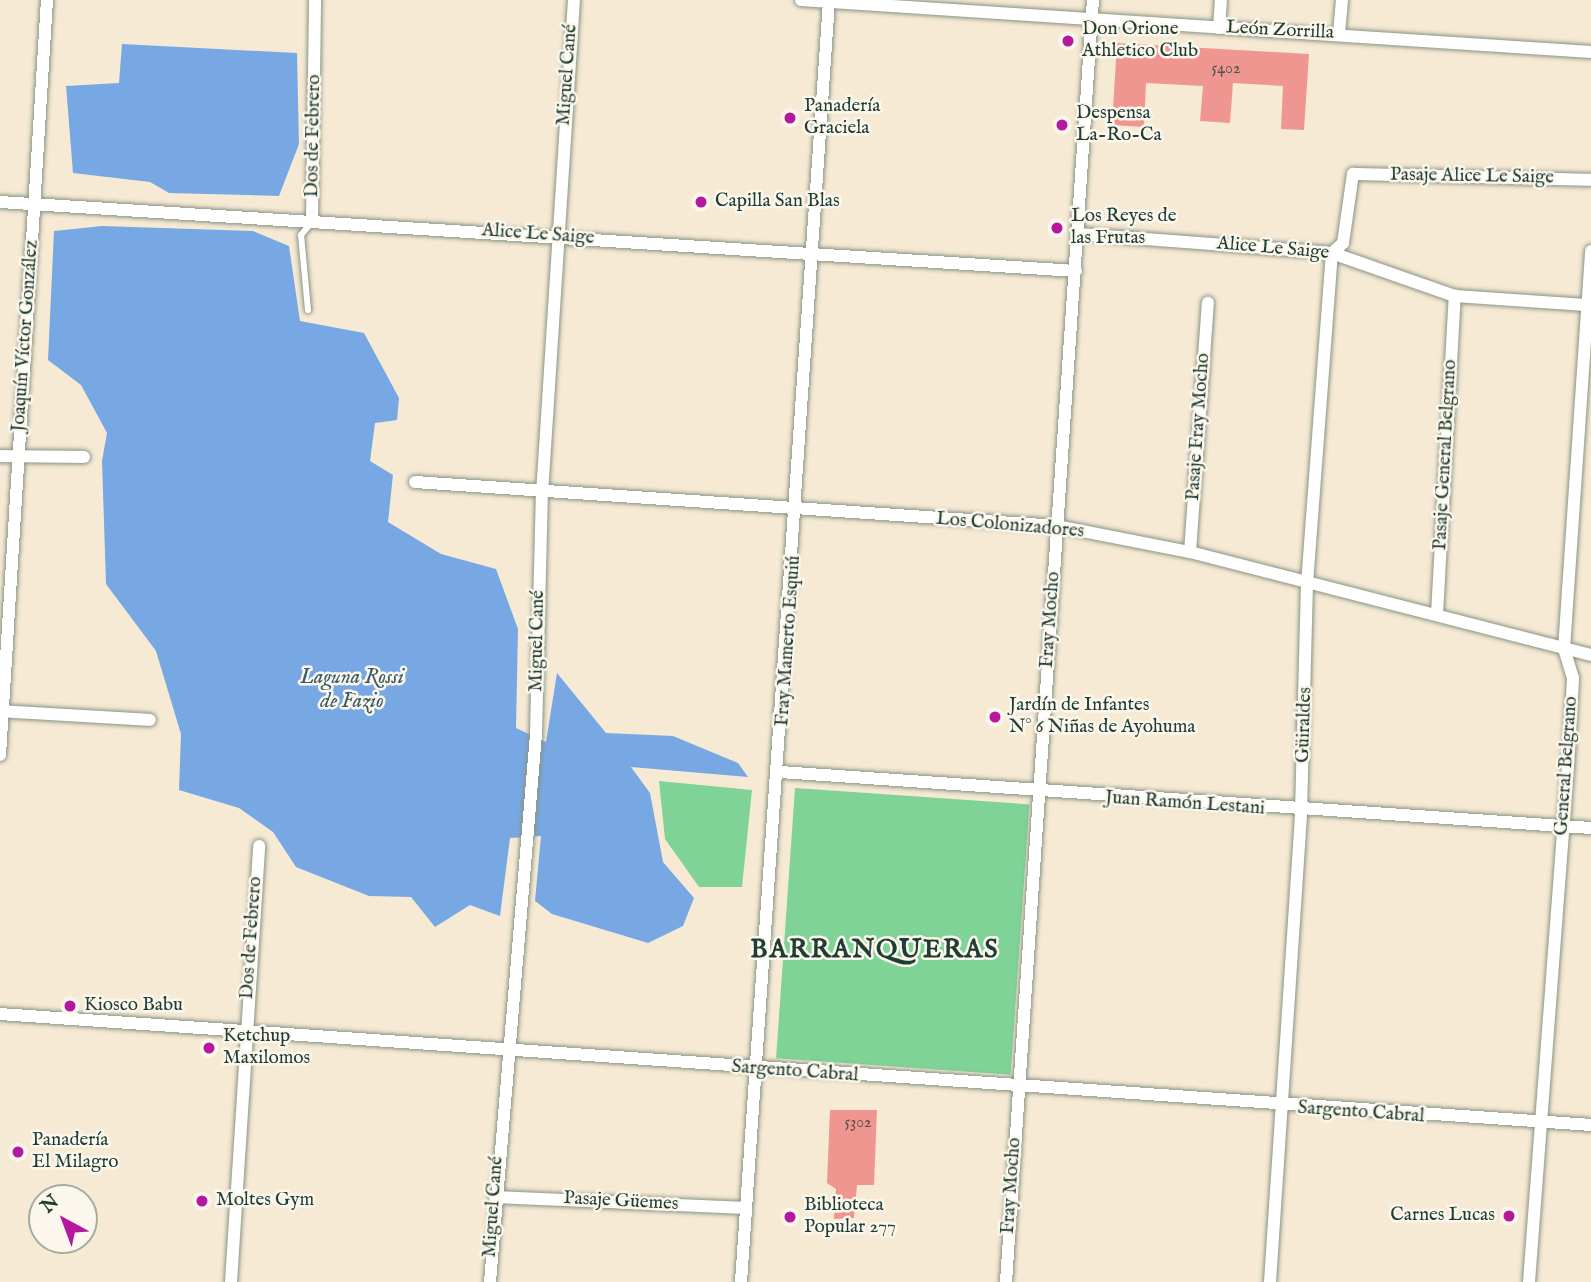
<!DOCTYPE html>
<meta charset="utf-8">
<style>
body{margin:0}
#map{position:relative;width:1591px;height:1282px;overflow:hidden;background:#f6ead5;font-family:"IM FELL English",serif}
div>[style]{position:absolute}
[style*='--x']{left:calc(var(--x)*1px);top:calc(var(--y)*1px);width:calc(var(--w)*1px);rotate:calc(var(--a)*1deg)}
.green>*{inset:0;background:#7fd396;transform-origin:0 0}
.water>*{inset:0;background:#78a8e3}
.building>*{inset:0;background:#f09690}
.roads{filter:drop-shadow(0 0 2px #8a9484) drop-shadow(0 0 2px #8a9484)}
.service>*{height:6px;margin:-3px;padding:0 3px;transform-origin:3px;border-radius:3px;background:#fff}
.minor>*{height:12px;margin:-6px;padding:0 6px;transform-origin:6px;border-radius:6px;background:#fff}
.dots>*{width:19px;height:19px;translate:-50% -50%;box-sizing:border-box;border:4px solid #fbf7ec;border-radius:50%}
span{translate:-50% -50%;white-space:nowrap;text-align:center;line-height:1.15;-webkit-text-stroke:5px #fbf7ec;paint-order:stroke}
.number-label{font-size:16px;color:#53534b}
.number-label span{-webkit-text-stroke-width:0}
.poi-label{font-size:19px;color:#1f3d34}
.left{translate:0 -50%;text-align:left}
.right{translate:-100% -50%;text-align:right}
.street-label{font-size:19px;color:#1f3d34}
.water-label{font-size:21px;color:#3a5d69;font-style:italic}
.district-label{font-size:26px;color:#1f3d34;font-weight:700;letter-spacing:2px}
.north{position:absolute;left:28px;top:1184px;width:70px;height:70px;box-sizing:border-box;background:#fbf7ec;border:2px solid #a3ada2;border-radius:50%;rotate:319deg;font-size:19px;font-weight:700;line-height:28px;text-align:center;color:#1f3d34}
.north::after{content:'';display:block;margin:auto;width:24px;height:32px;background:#b5179e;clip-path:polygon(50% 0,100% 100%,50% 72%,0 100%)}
</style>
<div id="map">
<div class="green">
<div style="clip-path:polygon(659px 781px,752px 790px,742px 887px,699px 887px,665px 839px)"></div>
<div style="left:795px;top:788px;width:235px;height:271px;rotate:4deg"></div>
</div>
<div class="water">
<div style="clip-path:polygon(122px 44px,297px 53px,299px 144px,279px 196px,169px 193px,150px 182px,73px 173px,66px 86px,119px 83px)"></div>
<div style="clip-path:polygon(102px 226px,253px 231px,289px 246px,300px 321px,364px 333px,399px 398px,397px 420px,375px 423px,370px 461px,393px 475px,388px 522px,441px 554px,496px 569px,518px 629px,516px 728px,546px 742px,557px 673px,606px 733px,673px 736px,738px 763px,748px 777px,631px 767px,650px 793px,663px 862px,694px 898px,683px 926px,648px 943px,552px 914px,535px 901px,541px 836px,510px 838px,500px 916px,470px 905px,435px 927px,411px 897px,369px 896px,296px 867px,273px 832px,239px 808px,179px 790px,181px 734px,156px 651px,106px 584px,102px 461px,107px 433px,81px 385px,48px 360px,54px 231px)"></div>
</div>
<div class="building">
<div style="clip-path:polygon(1117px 43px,1309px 54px,1304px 130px,1281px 129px,1283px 86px,1233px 83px,1230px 123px,1200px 121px,1203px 86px,1146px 83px,1144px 127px,1112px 125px)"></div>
<div style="clip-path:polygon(830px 1110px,877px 1110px,874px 1185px,857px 1185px,854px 1218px,834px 1219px,836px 1189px,827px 1183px)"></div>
</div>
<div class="roads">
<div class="service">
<div style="--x:308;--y:310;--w:75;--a:-95.3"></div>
<div style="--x:301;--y:235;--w:17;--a:-50"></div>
</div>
<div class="minor">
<div style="--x:801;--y:0;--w:792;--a:3.77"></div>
<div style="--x:1219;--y:28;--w:28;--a:-86"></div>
<div style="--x:1339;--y:34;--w:34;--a:-85"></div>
<div style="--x:0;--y:202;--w:1078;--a:3.67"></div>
<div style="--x:312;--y:220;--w:220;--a:-89.2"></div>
<div style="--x:1078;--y:234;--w:255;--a:4.3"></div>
<div style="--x:1332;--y:253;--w:130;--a:19.3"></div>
<div style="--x:1455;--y:296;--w:131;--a:3.9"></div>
<div style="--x:0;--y:456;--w:84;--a:0.7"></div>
<div style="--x:415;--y:482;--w:644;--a:3.92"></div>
<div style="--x:1057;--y:526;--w:136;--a:11.1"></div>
<div style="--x:1190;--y:552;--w:414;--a:14.4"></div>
<div style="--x:1190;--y:552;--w:250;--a:-85.9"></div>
<div style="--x:1437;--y:614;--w:319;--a:-86.8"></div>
<div style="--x:0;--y:711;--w:150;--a:3.4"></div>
<div style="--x:0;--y:755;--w:756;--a:-86.44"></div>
<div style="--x:780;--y:772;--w:813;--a:3.95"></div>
<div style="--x:0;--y:1014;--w:1595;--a:3.99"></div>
<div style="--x:495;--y:1197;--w:251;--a:2.5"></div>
<div style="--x:231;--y:1282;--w:437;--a:-86.3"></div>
<div style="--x:490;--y:1282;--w:550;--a:-85.2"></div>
<div style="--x:536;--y:734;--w:240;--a:-88.6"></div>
<div style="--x:542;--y:494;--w:495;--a:-86.3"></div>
<div style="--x:741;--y:1282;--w:1285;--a:-86.07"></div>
<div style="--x:1006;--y:1282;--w:1285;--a:-86.12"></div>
<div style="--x:1270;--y:1282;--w:471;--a:-86.2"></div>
<div style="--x:1301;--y:812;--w:228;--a:-88.5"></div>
<div style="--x:1307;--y:584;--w:332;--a:-85.7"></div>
<div style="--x:1332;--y:253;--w:15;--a:-42"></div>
<div style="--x:1343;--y:243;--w:70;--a:-81.8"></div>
<div style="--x:1353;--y:174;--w:238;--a:1.4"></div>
<div style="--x:1529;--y:1282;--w:517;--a:-85.68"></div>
<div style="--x:1568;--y:766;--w:88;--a:-86.7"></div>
<div style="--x:1573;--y:678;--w:30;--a:-107"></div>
<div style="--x:1564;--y:649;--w:399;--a:-86.1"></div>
</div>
</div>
<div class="dots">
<div style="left:1068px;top:41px;background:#b5179e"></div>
<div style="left:790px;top:118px;background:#b5179e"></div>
<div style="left:1062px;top:125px;background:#b5179e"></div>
<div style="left:701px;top:202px;background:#b5179e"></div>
<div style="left:1057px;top:228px;background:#b5179e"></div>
<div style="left:995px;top:717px;background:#b5179e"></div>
<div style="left:70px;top:1006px;background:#b5179e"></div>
<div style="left:209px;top:1048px;background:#b5179e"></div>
<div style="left:18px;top:1152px;background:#b5179e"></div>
<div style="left:202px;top:1201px;background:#b5179e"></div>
<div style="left:1509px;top:1216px;background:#b5179e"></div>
<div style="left:790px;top:1217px;background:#b5179e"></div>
</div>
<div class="number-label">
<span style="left:1226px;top:69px">5402</span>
<span style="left:858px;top:1123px">5302</span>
</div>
<div class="poi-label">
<span class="left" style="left:1082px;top:41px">Don Orione<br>Athletico Club</span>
<span class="left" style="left:804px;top:118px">Panadería<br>Graciela</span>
<span class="left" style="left:1076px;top:125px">Despensa<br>La-Ro-Ca</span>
<span class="left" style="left:715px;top:202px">Capilla San Blas</span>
<span class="left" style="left:1071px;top:228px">Los Reyes de<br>las Frutas</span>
<span class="left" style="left:1009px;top:717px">Jardín de Infantes<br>N° 6 Niñas de Ayohuma</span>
<span class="left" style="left:84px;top:1006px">Kiosco Babu</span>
<span class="left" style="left:223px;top:1048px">Ketchup<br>Maxilomos</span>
<span class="left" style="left:32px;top:1152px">Panadería<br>El Milagro</span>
<span class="left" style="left:216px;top:1201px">Moltes Gym</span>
<span class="left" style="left:804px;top:1217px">Biblioteca<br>Popular 277</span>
<span class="right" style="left:1495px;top:1216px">Carnes Lucas</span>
</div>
<div class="street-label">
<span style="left:1280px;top:31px;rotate:3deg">León Zorrilla</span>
<span style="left:568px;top:75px;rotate:-86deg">Miguel Cané</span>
<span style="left:314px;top:136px;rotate:-89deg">Dos de Febrero</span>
<span style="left:1472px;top:177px;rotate:1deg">Pasaje Alice Le Saige</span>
<span style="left:538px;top:235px;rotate:4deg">Alice Le Saige</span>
<span style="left:1273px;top:249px;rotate:5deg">Alice Le Saige</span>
<span style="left:26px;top:336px;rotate:-86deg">Joaquín Víctor González</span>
<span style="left:1199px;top:427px;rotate:-86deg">Pasaje Fray Mocho</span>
<span style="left:1446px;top:455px;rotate:-87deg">Pasaje General Belgrano</span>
<span style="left:1010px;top:526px;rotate:5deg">Los Colonizadores</span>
<span style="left:1051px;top:620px;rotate:-86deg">Fray Mocho</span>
<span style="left:538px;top:641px;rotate:-89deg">Miguel Cané</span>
<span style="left:789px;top:641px;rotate:-86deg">Fray Mamerto Esquiú</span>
<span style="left:1305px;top:725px;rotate:-88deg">Güiraldes</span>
<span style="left:1567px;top:766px;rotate:-86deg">General Belgrano</span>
<span style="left:1185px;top:804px;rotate:4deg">Juan Ramón Lestani</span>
<span style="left:252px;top:938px;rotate:-86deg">Dos de Febrero</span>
<span style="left:795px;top:1072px;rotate:4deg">Sargento Cabral</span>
<span style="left:1361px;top:1113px;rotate:4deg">Sargento Cabral</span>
<span style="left:1012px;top:1186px;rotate:-86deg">Fray Mocho</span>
<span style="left:621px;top:1202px;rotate:3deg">Pasaje Güemes</span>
<span style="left:494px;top:1207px;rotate:-86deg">Miguel Cané</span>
</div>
<div class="water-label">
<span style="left:352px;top:690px">Laguna Rossi<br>de Fazio</span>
</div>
<div class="district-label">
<span style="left:875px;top:950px">BARRANQUERAS</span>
</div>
<div class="north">N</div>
</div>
